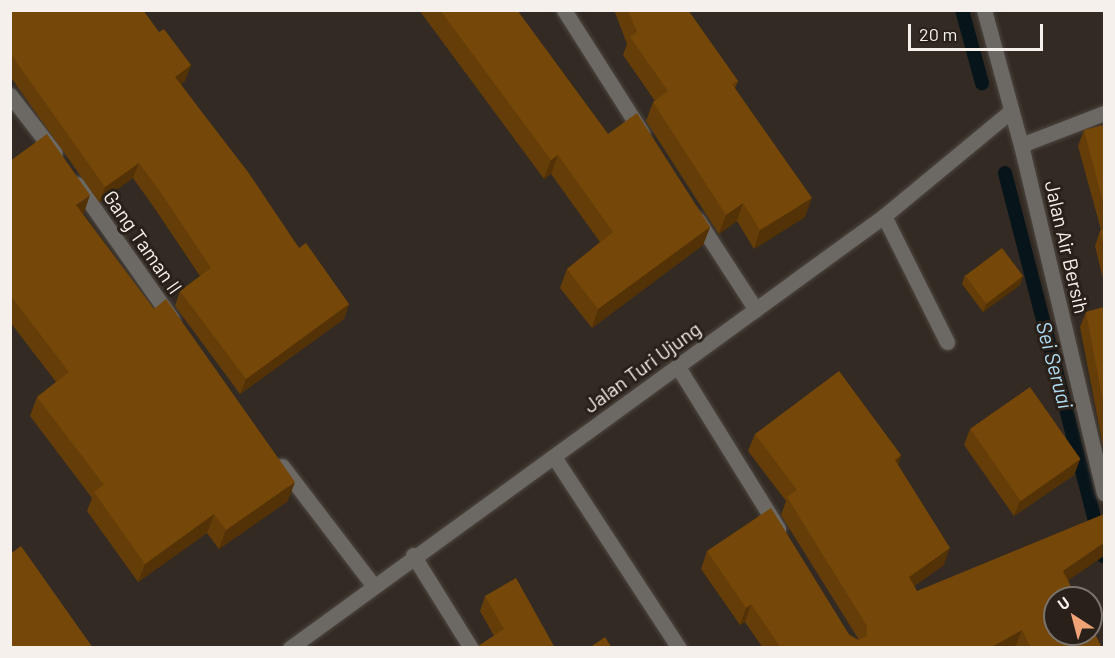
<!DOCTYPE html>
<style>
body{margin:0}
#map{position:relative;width:1115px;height:658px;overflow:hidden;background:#322a23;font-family:Barlow,sans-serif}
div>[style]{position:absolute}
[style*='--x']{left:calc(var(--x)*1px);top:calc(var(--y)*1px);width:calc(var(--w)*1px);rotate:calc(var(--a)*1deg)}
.stream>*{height:14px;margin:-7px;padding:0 7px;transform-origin:7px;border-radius:7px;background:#07141a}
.roads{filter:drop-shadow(0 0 2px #4d463f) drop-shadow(0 0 2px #4d463f)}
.minor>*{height:15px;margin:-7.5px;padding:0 7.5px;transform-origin:7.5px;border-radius:7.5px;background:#6c6965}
.wall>*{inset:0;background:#653d08}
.shaded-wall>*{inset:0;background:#523206}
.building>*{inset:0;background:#754709;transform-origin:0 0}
span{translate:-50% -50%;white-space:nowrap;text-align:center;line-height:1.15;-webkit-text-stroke:6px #282019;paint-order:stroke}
.street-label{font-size:20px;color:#f5f0eb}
.water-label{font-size:21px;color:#aeddf5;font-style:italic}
.frame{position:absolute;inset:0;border:12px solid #f5f0eb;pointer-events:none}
.north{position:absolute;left:1043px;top:586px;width:60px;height:60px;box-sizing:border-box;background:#282019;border:2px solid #7a736d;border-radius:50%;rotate:324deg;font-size:16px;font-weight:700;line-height:24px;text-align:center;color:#f5f0eb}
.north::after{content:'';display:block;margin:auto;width:21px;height:27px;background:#efa377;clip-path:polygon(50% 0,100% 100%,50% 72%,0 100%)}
.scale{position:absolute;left:908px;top:24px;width:135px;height:27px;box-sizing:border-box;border:3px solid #f5f0eb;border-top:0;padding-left:8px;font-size:18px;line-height:21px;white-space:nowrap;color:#f5f0eb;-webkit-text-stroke:4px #282019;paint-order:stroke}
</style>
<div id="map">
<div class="stream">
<div style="--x:962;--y:10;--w:76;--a:74.7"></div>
<div style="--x:1005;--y:173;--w:396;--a:75.5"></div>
</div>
<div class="roads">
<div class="minor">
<div style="--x:564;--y:10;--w:146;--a:57.6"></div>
<div style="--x:984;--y:10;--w:140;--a:74.7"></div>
<div style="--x:1021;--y:145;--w:358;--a:76.6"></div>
<div style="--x:10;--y:95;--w:73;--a:52.2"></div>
<div style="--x:1021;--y:145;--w:89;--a:-21.1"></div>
<div style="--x:77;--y:184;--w:165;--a:54.9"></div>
<div style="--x:884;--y:216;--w:141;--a:63.4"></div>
<div style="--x:697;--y:219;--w:108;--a:57"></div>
<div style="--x:678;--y:367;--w:190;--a:58.2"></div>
<div style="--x:554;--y:457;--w:228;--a:56.8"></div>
<div style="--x:282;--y:466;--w:150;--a:52.6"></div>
<div style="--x:413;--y:555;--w:110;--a:58.1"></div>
<div style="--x:290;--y:648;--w:734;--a:-36.03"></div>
<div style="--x:884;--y:216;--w:165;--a:-39.6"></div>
</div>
</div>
<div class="wall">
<div style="clip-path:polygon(10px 10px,159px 32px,191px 65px,185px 81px,181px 84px,299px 248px,349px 304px,344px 319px,240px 394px,175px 306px,180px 291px,200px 276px,153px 206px,133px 178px,99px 202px,10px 76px)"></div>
<div style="clip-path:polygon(419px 10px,517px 10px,608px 134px,710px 227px,703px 245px,592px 328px,560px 288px,567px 269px,600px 242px,551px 174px,544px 179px)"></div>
<div style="clip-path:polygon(614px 10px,688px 10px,738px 81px,735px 88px,805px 217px,754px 249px,737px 221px,719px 234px,646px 121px,653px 102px,655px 101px,623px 55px,627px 44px)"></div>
<div style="clip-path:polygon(1104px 125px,1104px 283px,1095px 246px,1100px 231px,1101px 230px,1078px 146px,1084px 130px)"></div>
<div style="clip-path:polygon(10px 161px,83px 214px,288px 501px,219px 549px,207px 533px,138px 582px,87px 511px,92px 498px,30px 416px,37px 397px,56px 382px,10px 322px)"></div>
<div style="clip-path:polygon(965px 275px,1023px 276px,1020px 285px,983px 312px,962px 284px)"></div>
<div style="clip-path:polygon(1104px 307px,1104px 451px,1080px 327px,1086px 312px)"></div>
<div style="clip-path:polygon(970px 429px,1080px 459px,1074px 475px,1014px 516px,964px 445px)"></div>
<div style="clip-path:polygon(755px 434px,901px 455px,898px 465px,944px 565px,914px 586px,917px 591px,1068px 581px,1102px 648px,763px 648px,745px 622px,740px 625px,701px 569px,707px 551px,859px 640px,781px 515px,786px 501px,748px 451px)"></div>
<div style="clip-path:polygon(485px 596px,555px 648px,494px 636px,480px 611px)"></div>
</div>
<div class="shaded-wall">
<div style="clip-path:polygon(191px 65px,185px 81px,170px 92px,175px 77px)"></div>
<div style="clip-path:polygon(558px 155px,551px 174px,544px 179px,551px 160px)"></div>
<div style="clip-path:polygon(139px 163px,133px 178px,99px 202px,105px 187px)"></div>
<div style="clip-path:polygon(90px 195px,84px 213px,70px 224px,76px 205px)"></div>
<div style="clip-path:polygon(812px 198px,805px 217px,754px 249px,760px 230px)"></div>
<div style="clip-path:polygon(743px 203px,737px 221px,719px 234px,726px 215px)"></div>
<div style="clip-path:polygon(710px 227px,703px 245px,592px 328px,598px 309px)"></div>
<div style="clip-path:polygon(1023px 276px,1020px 285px,983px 312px,986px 304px)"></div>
<div style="clip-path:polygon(349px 304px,344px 319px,240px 394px,246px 379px)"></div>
<div style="clip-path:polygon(901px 455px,895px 473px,895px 460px)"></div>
<div style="clip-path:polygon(1080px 459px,1074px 475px,1014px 516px,1020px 501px)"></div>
<div style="clip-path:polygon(295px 482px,288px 501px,219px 549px,226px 530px)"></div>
<div style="clip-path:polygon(214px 514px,207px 533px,138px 582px,145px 564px)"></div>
<div style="clip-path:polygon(1104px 543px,1104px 556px,1057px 588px,1063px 571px)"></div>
<div style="clip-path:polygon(950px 548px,944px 565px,903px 594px,909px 577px)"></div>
<div style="clip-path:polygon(751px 604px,745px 622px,740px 625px,746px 608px)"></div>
<div style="clip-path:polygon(1022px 630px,1015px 647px,1014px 648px,990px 648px)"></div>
</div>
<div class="building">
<div style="clip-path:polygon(10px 10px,143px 10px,159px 32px,164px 29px,191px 65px,175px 77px,248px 172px,299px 248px,306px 243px,349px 304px,246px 379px,180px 291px,211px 268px,159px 190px,139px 163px,105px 187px,10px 53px)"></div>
<div style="clip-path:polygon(440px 10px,517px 10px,608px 134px,637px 113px,710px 227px,598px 309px,567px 269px,613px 232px,558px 155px,551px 160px)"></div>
<div style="clip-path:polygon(628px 10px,688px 10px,738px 81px,732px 84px,812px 198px,760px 230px,743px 203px,726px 215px,653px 102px,668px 91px,630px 37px,637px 32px)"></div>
<div style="clip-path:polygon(1104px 125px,1104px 206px,1084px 130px)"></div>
<div style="clip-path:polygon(47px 134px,90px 195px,76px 205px,154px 309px,166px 299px,295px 482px,226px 530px,214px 514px,145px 564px,94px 492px,104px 485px,37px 397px,69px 372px,10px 295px,10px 161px)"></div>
<div style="clip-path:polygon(1104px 229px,1104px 246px,1100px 231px)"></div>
<div style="left:1002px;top:248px;width:35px;height:46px;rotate:53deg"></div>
<div style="clip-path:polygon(1104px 307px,1104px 407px,1086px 312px)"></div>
<div style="clip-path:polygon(839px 371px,901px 455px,895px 460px,950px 548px,909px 577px,917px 591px,1104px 514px,1104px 543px,1063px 571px,1077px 598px,1055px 598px,1055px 634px,1091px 634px,1091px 626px,1102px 648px,1031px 648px,1022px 630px,990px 648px,781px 648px,751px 604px,746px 608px,707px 551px,771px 508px,850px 636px,858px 640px,867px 636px,867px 626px,787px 497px,797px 490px,755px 434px)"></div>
<div style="left:1030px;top:387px;width:88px;height:73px;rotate:55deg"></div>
<div style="clip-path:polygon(21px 546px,93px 648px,10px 648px,10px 554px)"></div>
<div style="clip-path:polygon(516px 578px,555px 648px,475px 648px,504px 629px,485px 596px)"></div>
<div style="clip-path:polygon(605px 637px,612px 648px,589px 648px)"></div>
</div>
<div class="street-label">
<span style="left:143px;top:242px;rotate:55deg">Gang Taman II</span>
<span style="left:1067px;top:247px;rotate:77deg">Jalan Air Bersih</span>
<span style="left:642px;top:367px;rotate:-36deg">Jalan Turi Ujung</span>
</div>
<div class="water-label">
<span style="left:1055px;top:365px;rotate:75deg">Sei Seruai</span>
</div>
<div class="frame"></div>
<div class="north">U</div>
<div class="scale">20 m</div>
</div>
